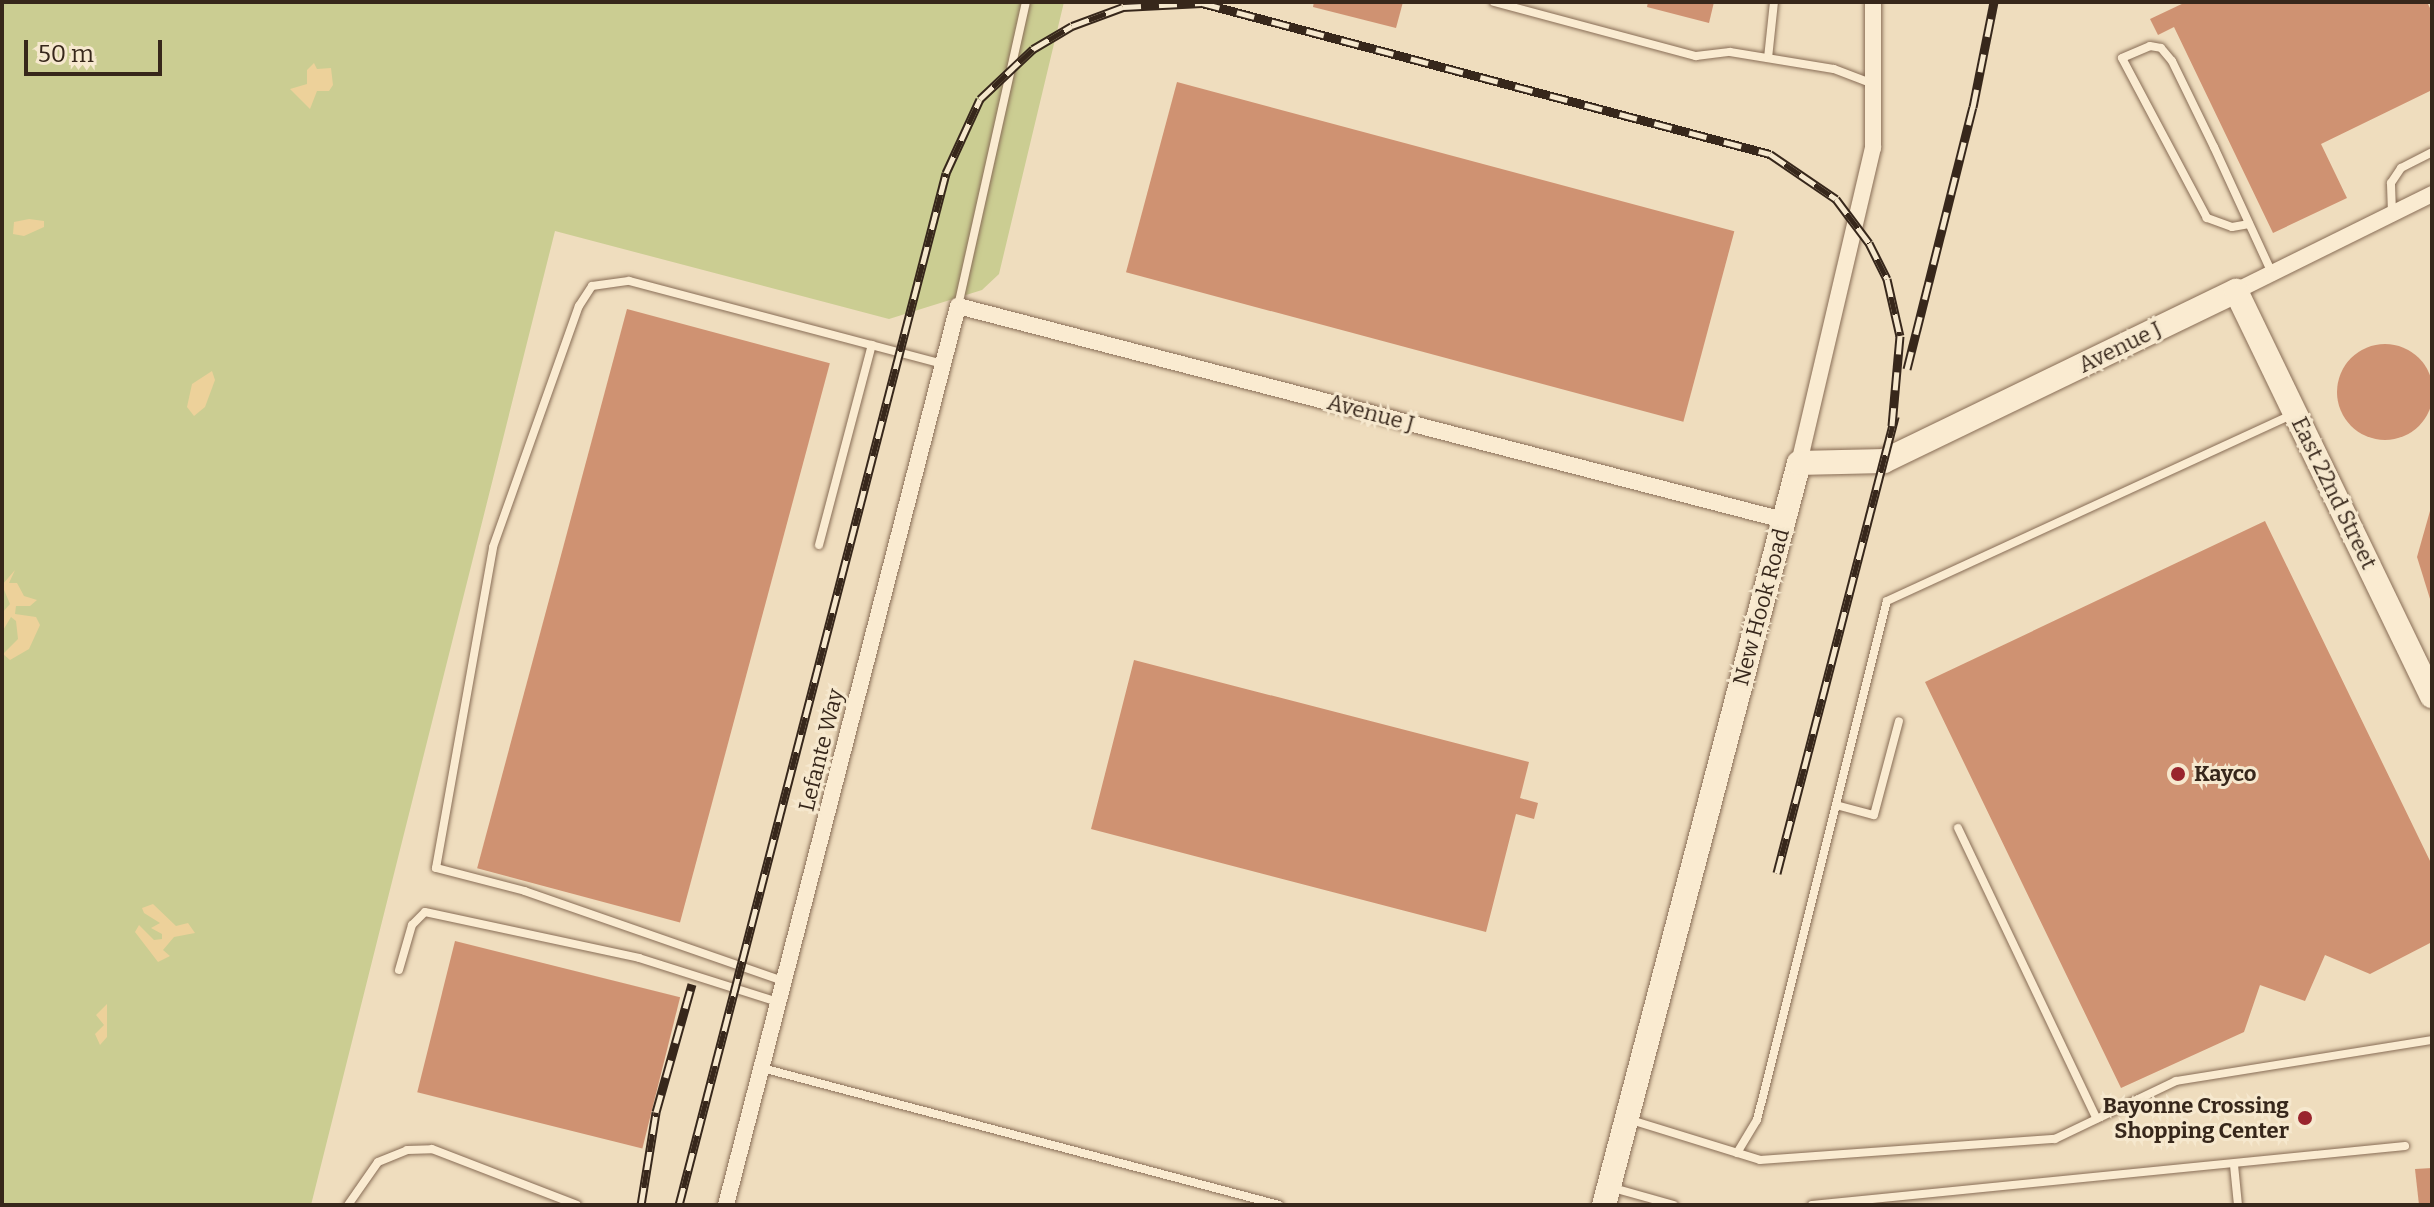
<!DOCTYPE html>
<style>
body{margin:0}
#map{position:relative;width:2434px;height:1207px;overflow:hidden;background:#efddbe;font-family:Bitter,serif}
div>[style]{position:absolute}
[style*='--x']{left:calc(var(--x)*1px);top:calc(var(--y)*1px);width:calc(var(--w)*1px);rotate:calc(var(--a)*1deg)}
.green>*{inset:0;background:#cbcd92}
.sand>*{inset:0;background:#edd19a}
.building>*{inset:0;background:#cf9272;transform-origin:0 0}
.round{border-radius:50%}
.roads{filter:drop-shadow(0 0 2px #886d56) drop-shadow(0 0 2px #886d56)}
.lane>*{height:8px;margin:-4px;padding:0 4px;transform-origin:4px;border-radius:4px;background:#faebd1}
.street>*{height:16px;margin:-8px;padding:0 8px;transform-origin:8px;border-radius:8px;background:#faebd1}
.secondary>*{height:24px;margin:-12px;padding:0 12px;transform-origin:12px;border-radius:12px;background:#faebd1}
.rail>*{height:9px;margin-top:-4.5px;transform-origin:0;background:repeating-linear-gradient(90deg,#f6e8ce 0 18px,#37271b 0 36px);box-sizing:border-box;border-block:2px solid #37271b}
.dots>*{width:22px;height:22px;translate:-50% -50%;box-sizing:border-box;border:4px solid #f6e8ce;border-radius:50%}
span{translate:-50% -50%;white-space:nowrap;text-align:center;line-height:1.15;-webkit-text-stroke:6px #f6e8ce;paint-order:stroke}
.street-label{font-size:22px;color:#37271b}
.poi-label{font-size:22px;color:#37271b;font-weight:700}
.left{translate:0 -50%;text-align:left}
.right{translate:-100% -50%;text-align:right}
.frame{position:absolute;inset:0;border:4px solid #37271b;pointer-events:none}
.scale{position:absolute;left:24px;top:40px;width:138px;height:36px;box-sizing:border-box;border:4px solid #37271b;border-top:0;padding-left:10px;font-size:24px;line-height:28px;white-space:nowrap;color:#37271b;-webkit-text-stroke:6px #f6e8ce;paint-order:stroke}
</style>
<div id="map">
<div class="green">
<div style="clip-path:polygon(2px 2px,1064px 2px,999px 274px,982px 290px,889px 319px,555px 231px,311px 1205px,2px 1205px)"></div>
</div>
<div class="sand">
<div style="clip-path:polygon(314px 63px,317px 69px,331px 68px,333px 85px,329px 91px,317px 91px,310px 109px,290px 89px,307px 84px,307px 70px)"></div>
<div style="clip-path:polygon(29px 219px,44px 221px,44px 227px,24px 236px,13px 234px,14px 222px)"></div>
<div style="clip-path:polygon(212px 371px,215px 380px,205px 407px,194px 416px,187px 407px,192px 384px)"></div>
<div style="clip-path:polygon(15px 570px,9px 583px,17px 583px,24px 596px,37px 600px,30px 606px,16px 606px,15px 614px,36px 617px,40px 625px,29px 649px,10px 660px,3px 654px,18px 639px,16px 621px,11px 617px,2px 632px,2px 613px,10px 604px,2px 585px)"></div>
<div style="clip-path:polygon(153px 904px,176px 926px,188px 923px,195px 933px,174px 937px,163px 950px,170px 956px,158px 962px,135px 932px,139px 925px,154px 940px,162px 939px,162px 934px,151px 928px,160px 923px,144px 913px,142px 908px)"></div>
<div style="clip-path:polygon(107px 1004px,107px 1037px,100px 1045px,95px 1034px,104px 1025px,96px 1015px)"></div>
</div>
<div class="building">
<div style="clip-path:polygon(1314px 2px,1403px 2px,1396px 28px,1313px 7px)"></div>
<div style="clip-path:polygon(1648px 2px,1714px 2px,1709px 23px,1647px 7px)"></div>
<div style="clip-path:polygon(2186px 2px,2427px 2px,2432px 12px,2432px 90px,2321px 144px,2347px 198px,2273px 233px,2174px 27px,2158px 35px,2150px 19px)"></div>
<div style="left:1177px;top:82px;width:577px;height:197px;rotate:15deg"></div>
<div style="left:627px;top:309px;width:210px;height:579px;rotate:15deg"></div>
<div class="round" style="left:2337px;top:344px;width:96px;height:96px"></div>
<div style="clip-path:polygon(2430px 511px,2432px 511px,2431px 602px,2417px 557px)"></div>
<div style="clip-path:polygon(2265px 521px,2432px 865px,2432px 942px,2370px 974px,2325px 955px,2305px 1001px,2260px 985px,2244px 1032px,2121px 1088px,1925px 682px)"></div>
<div style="clip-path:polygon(1134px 660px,1529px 762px,1520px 798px,1538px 803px,1534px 819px,1516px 814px,1486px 932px,1091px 829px)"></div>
<div style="left:455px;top:941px;width:232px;height:156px;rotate:14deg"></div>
<div style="clip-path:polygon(2432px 1168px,2432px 1205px,2419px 1205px,2415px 1169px)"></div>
</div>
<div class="roads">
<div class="lane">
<div style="--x:1494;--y:2;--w:209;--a:15"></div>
<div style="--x:1696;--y:56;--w:34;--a:-7"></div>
<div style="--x:1730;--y:52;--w:105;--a:9.3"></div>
<div style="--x:1834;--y:69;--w:42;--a:21"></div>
<div style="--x:1768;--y:58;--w:56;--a:-83.9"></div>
<div style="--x:2392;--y:213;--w:30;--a:-92"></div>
<div style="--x:2391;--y:183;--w:18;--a:-56"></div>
<div style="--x:2401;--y:168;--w:35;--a:-27"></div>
<div style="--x:2249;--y:224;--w:17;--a:170"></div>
<div style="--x:2232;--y:227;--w:27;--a:-160"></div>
<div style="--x:2207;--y:218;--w:181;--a:-118"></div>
<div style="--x:2122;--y:58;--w:30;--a:-23"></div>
<div style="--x:2150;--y:46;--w:11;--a:10"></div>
<div style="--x:2161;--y:48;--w:17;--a:50"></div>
<div style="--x:2172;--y:61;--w:96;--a:64"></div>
<div style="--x:2214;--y:147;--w:139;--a:65.3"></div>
<div style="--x:958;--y:306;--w:312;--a:-77.4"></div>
<div style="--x:819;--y:545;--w:207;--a:-75.2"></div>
<div style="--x:1836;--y:805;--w:39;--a:15"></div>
<div style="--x:1874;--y:815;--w:97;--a:-75.1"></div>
<div style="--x:1958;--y:828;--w:322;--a:64.5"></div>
<div style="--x:399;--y:970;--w:47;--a:-73.9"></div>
<div style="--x:412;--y:925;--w:18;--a:-45"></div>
<div style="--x:425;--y:912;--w:219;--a:12.1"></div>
<div style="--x:639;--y:958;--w:146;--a:17.6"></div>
<div style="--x:783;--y:981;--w:273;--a:-160.8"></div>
<div style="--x:525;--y:891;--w:92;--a:-165.5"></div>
<div style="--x:436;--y:868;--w:326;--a:-79.9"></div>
<div style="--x:493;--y:547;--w:256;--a:-70.4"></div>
<div style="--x:579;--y:306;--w:24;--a:-57"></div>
<div style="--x:592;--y:286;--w:37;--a:-8"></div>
<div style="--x:629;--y:281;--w:325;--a:14.8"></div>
<div style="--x:762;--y:1068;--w:535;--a:14.84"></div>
<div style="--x:1631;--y:1120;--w:135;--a:17.2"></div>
<div style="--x:1760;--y:1160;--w:296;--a:-4.1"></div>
<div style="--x:2055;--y:1139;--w:134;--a:-25.6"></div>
<div style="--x:2176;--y:1081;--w:259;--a:-9.1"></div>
<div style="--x:1737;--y:1153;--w:39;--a:-59"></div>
<div style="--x:1757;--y:1120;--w:535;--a:-75.94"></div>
<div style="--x:1887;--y:601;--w:446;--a:-24.7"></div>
<div style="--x:2234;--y:1165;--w:40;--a:84.3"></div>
<div style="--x:1613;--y:1188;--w:63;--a:15.6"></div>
<div style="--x:348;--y:1205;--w:52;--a:-55.1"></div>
<div style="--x:378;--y:1162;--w:31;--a:-22"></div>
<div style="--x:407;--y:1150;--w:25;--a:-2"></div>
<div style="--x:432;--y:1149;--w:155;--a:21.1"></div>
<div style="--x:1812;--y:1205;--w:596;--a:-5.68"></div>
</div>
<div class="street">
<div style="--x:2236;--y:291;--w:219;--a:-26.3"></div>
<div style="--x:1799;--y:463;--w:324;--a:-76.8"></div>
<div style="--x:1873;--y:148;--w:146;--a:-90"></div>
<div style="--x:726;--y:1205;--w:928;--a:-75.53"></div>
<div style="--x:958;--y:306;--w:852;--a:14.54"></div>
</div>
<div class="secondary">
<div style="--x:1604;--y:1205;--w:767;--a:-75.28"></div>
<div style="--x:1799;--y:463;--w:85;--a:-1.3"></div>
<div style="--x:1884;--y:461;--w:391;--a:-25.8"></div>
<div style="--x:2236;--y:291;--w:450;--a:64.2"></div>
</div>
</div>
<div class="rail">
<div style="--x:1907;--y:369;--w:270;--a:-75.9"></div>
<div style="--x:1973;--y:107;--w:107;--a:-78.7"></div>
<div style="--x:1777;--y:873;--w:472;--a:-75.5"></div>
<div style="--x:641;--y:1205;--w:94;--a:-80.8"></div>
<div style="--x:656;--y:1112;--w:133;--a:-74.3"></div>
<div style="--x:679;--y:1205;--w:1066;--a:-75.49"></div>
<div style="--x:946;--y:173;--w:81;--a:-65.3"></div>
<div style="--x:980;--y:99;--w:73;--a:-43.3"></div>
<div style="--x:1033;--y:49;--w:45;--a:-30.5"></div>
<div style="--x:1072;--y:26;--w:54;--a:-20.4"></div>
<div style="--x:1123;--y:7;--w:79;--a:-2.9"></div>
<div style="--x:1202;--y:3;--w:588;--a:14.89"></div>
<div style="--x:1770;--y:154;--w:80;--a:34.3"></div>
<div style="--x:1836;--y:199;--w:55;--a:53.1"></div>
<div style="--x:1869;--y:243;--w:40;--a:63.4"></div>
<div style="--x:1887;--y:279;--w:58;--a:77.2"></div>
<div style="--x:1900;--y:336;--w:90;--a:95.1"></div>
</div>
<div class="dots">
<div style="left:2178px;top:774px;background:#99242d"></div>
<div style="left:2305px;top:1118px;background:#99242d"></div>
</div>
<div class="street-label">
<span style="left:2120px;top:347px;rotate:-26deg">Avenue J</span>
<span style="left:1371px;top:413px;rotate:15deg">Avenue J</span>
<span style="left:2334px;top:493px;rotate:64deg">East 22nd Street</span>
<span style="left:1761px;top:607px;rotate:-75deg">New Hook Road</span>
<span style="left:821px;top:750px;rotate:-76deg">Lefante Way</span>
</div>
<div class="poi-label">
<span class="left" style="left:2194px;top:774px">Kayco</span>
<span class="right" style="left:2289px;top:1118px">Bayonne Crossing<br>Shopping Center</span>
</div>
<div class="frame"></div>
<div class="scale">50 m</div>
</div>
